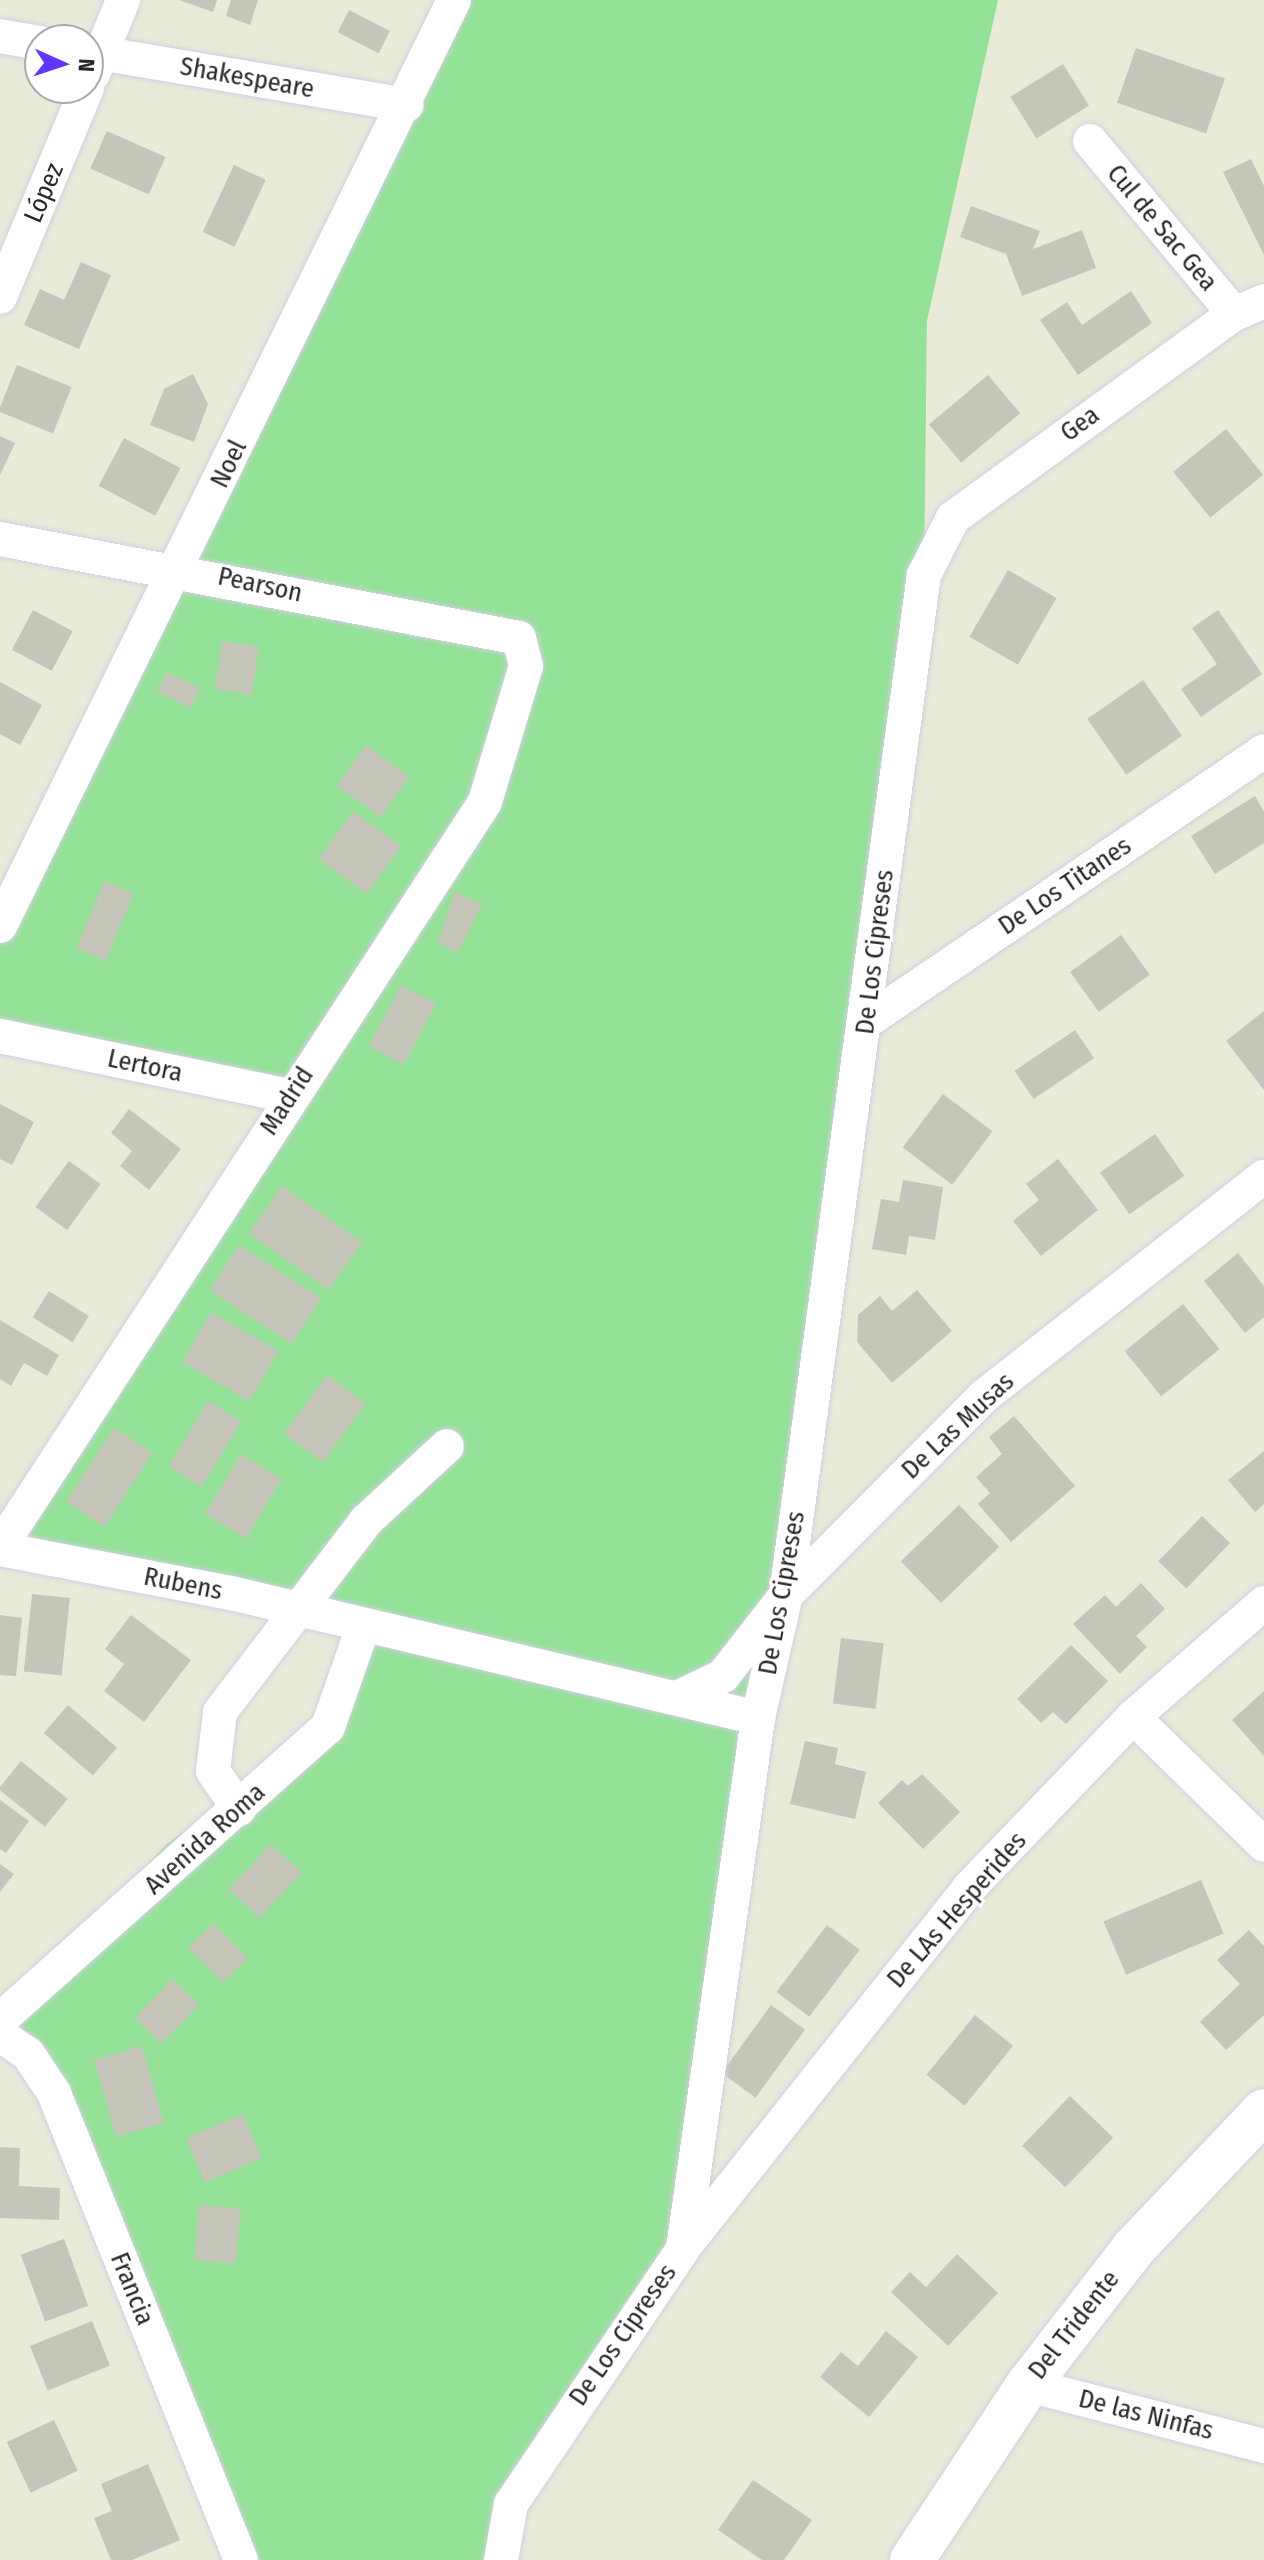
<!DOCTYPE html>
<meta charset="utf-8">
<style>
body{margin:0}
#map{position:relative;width:1264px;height:2560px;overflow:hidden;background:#eaead9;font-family:"Fira Sans Condensed",sans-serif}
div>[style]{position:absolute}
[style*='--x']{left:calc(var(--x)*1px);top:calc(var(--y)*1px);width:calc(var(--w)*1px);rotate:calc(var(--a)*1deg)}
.green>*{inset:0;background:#94e298}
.building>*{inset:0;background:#c5c5b9;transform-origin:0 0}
.roads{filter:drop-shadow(0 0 2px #d2cee1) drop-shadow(0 0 2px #d2cee1)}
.minor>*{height:34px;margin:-17px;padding:0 17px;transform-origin:17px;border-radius:17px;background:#fff}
.secondary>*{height:44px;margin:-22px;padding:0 22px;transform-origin:22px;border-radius:22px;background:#fff}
span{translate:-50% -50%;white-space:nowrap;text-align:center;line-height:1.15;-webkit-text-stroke:6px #fff;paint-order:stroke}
.street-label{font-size:26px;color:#272727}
.north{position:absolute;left:24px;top:24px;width:80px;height:80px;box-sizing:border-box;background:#fff;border:2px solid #a9a9a9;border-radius:50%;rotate:93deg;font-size:22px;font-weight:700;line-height:32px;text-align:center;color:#272727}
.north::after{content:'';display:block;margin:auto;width:28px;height:36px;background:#5f36fa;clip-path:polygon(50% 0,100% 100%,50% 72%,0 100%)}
</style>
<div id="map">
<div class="green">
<div style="clip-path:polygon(448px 0,998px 0,927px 321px,924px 575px,683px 2249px,581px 2393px,501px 2560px,241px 2560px,152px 2342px,0 2019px,167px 1844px,328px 1727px,363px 1627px,0 1549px,290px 1097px,0 1036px,0 926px)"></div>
</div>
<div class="building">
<div style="clip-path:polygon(179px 0,217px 0,213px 12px)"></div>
<div style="clip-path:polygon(231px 0,258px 0,250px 25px,226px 16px)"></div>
<div style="left:349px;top:10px;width:46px;height:25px;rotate:27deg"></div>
<div style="left:1136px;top:48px;width:94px;height:58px;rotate:19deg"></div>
<div style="left:1063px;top:64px;width:49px;height:62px;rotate:58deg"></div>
<div style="left:107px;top:131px;width:64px;height:41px;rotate:24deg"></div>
<div style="clip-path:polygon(1251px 159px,1264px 186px,1264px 255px,1223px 172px)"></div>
<div style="left:234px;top:165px;width:35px;height:74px;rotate:25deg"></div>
<div style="clip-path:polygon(971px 206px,1040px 231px,1033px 249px,1082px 230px,1096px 268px,1022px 296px,1006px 254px,960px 237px)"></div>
<div style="clip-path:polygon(81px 262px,111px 275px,79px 349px,24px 325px,40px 289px,64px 300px)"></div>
<div style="clip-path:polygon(1131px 291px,1152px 323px,1078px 375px,1040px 320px,1067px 302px,1082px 325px)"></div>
<div style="left:17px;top:365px;width:59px;height:50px;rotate:22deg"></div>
<div style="clip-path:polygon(193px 374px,208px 404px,194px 442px,150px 425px,164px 389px)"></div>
<div style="left:988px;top:375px;width:50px;height:77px;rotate:50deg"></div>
<div style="left:1226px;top:429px;width:59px;height:68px;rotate:51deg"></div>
<div style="clip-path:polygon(0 436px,15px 443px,0 475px)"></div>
<div style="left:124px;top:438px;width:64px;height:54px;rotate:28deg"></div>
<div style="left:1008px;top:570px;width:56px;height:77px;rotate:30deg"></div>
<div style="left:33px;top:610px;width:45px;height:45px;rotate:28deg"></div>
<div style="clip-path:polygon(1218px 610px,1262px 674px,1201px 717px,1181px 689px,1217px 664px,1192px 628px)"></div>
<div style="left:222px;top:641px;width:37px;height:49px;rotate:8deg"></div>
<div style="left:167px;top:672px;width:37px;height:22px;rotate:26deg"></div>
<div style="left:1143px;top:680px;width:68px;height:68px;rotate:55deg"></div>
<div style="clip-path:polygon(0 682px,42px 705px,20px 745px,0 734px)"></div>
<div style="left:366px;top:745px;width:54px;height:50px;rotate:36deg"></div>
<div style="clip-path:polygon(1255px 796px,1264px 812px,1264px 843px,1215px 874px,1191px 836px)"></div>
<div style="left:353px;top:811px;width:60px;height:59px;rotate:36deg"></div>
<div style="left:104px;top:881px;width:32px;height:73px;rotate:22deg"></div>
<div style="clip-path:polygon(455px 891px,482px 905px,457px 953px,438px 943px)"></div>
<div style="left:1121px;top:935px;width:49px;height:63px;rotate:54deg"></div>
<div style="left:401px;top:985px;width:40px;height:69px;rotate:28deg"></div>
<div style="clip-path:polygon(1264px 1011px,1264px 1090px,1226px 1041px)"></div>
<div style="left:1075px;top:1030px;width:34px;height:73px;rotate:56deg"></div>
<div style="left:943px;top:1094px;width:62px;height:67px;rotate:37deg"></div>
<div style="clip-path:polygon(0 1104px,34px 1122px,12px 1165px,0 1159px)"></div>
<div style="clip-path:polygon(129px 1109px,181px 1149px,149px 1190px,120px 1166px,132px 1151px,111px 1133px)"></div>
<div style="left:1155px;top:1134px;width:51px;height:67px;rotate:55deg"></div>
<div style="clip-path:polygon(1058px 1159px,1098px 1210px,1041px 1256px,1013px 1221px,1039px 1200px,1026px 1184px)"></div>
<div style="left:69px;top:1161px;width:39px;height:57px;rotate:36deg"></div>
<div style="clip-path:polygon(903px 1180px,943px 1187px,935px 1240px,909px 1236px,906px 1255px,872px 1249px,881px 1199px,899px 1202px)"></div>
<div style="left:282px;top:1186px;width:98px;height:58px;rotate:35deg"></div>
<div style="left:239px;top:1245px;width:98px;height:54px;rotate:33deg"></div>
<div style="clip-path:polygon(1238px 1253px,1264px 1286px,1264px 1317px,1245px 1333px,1204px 1281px)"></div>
<div style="clip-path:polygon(917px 1290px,952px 1331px,892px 1383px,857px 1342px,858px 1315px,880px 1296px,892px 1311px)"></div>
<div style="left:49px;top:1291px;width:47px;height:31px;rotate:32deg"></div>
<div style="left:1183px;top:1304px;width:58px;height:75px;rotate:51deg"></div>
<div style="left:211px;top:1312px;width:78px;height:58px;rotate:30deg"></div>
<div style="clip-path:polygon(0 1320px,59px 1355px,47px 1376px,24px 1363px,11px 1386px,0 1379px)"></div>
<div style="left:327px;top:1375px;width:48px;height:73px;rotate:36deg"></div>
<div style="left:208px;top:1401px;width:39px;height:77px;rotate:31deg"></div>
<div style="clip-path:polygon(1014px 1416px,1075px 1486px,1011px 1542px,978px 1504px,990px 1493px,976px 1477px,1002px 1454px,989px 1437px)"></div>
<div style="left:114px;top:1428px;width:46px;height:88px;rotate:33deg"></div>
<div style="clip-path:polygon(1264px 1451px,1264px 1504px,1255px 1512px,1228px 1480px)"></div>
<div style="left:241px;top:1454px;width:48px;height:70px;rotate:31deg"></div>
<div style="left:959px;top:1505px;width:58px;height:81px;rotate:46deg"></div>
<div style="left:1202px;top:1516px;width:39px;height:63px;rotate:44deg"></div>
<div style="clip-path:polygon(1141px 1583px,1165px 1609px,1136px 1636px,1147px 1647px,1120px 1674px,1073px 1624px,1105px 1595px,1116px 1607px)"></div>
<div style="left:32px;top:1594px;width:38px;height:78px;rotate:6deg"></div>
<div style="clip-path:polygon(0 1615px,22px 1618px,16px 1676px,0 1675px)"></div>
<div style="clip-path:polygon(131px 1615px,191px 1660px,144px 1722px,104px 1691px,124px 1664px,105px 1649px)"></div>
<div style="left:841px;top:1638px;width:43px;height:66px;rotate:7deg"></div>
<div style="clip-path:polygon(1071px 1645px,1108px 1681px,1066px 1724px,1053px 1712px,1041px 1723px,1017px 1699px)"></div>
<div style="clip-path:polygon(1264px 1691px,1264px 1756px,1232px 1720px)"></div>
<div style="left:68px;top:1705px;width:65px;height:37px;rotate:41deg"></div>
<div style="clip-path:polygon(805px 1741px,838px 1748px,835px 1764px,866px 1772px,855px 1819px,790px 1804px)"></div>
<div style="left:21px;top:1761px;width:60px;height:36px;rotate:39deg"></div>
<div style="clip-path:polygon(922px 1774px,960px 1812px,923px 1849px,878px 1803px,902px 1780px,908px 1786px)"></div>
<div style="clip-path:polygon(0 1800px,29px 1821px,6px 1853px,0 1849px)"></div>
<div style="left:271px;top:1844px;width:42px;height:62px;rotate:43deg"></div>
<div style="clip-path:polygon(0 1864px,14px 1874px,0 1892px)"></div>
<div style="left:1201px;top:1880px;width:58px;height:106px;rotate:67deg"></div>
<div style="left:213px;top:1923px;width:49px;height:35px;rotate:45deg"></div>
<div style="left:827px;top:1925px;width:41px;height:84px;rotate:37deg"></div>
<div style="clip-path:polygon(1249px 1930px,1264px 1946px,1264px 2015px,1226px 2050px,1200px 2022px,1240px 1984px,1217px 1960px)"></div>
<div style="left:173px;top:1979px;width:37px;height:54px;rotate:45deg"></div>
<div style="left:771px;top:2005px;width:42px;height:84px;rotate:36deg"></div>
<div style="left:975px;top:2015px;width:49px;height:77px;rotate:39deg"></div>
<div style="left:142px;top:2046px;width:80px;height:50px;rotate:74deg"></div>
<div style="left:1070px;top:2096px;width:60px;height:69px;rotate:44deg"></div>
<div style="left:243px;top:2114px;width:48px;height:62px;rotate:67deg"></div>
<div style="clip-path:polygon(0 2147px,20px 2148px,19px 2186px,60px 2188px,59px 2220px,0 2218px)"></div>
<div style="left:199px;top:2205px;width:42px;height:55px;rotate:5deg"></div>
<div style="left:64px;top:2239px;width:71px;height:46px;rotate:70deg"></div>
<div style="clip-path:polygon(957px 2254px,998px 2293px,948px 2346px,891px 2292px,910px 2272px,926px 2287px)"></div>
<div style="left:92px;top:2321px;width:48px;height:67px;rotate:68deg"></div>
<div style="clip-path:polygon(886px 2331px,918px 2357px,869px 2417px,820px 2377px,841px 2352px,858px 2366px)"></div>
<div style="left:54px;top:2420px;width:56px;height:52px;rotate:65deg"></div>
<div style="clip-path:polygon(148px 2464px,180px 2540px,132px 2560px,111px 2560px,94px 2518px,112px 2511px,101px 2484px)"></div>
<div style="clip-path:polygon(753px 2480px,812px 2520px,784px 2560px,762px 2560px,718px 2530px)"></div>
</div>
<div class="roads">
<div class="minor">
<div style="--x:0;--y:36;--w:41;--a:9.9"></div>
<div style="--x:88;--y:51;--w:323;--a:9.6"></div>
<div style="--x:93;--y:74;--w:80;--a:-67.9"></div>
<div style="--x:1090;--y:141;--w:225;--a:50.2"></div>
<div style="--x:0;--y:297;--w:226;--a:-67.4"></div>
<div style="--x:0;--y:539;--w:528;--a:10.8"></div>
<div style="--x:519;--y:638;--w:29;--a:76"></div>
<div style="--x:526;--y:666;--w:142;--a:106.8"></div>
<div style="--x:485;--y:802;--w:889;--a:123.06"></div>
<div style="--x:0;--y:926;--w:1031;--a:-63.88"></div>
<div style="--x:867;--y:1021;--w:480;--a:-34.2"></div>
<div style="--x:0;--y:1036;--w:296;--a:11.7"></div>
<div style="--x:0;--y:1549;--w:235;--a:10.8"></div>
<div style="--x:231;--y:1593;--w:542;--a:13.34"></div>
<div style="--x:677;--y:1698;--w:51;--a:-25.6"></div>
<div style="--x:723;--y:1676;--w:103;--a:-52.1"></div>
<div style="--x:786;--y:1595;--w:279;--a:-45.1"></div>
<div style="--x:983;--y:1397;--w:357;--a:-38.1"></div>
<div style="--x:1133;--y:1717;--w:183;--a:44.3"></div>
<div style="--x:239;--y:1809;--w:46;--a:-124.4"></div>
<div style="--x:213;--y:1771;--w:59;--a:-83.2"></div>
<div style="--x:220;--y:1712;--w:240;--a:-52.6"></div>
<div style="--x:366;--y:1521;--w:110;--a:-42.8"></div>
<div style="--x:0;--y:2020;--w:440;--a:-41.8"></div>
<div style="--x:328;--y:1727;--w:106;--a:-70.7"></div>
<div style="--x:0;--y:2035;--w:34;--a:34"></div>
<div style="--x:28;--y:2054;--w:47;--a:56.3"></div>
<div style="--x:54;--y:2093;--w:503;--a:68.18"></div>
<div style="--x:683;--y:2248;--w:460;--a:-51.5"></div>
<div style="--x:969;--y:1888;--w:237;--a:-46.2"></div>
<div style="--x:1133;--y:1717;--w:174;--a:-41"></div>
<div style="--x:1028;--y:2385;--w:244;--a:14.5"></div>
<div style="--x:501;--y:2560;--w:57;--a:-79.9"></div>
<div style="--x:511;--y:2504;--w:308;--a:-56"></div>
<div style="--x:683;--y:2249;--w:536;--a:-81.96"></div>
<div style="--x:758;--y:1718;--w:126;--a:-77.2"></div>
<div style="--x:786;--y:1595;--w:1029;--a:-82.3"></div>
<div style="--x:924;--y:575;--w:64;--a:-63"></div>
<div style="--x:953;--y:518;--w:347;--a:-36"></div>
<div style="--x:1234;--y:314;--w:33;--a:-23"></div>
</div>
<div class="secondary">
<div style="--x:912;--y:2560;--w:210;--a:-56.5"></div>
<div style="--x:1028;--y:2385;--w:172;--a:-52.3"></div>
<div style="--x:1133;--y:2249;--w:190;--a:-46.5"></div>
</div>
</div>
<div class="street-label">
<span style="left:247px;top:78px;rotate:10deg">Shakespeare</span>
<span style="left:44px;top:193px;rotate:-67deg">López</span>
<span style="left:1162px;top:228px;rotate:50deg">Cul de Sac Gea</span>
<span style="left:1080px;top:424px;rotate:-36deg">Gea</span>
<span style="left:229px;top:464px;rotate:-64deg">Noel</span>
<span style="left:260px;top:585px;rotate:12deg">Pearson</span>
<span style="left:1065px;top:886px;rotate:-34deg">De Los Titanes</span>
<span style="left:875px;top:952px;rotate:-83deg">De Los Cipreses</span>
<span style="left:145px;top:1066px;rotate:12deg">Lertora</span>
<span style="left:287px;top:1101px;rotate:-57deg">Madrid</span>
<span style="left:958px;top:1426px;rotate:-43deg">De Las Musas</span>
<span style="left:183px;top:1584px;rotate:11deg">Rubens</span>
<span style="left:782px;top:1593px;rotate:-80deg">De Los Cipreses</span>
<span style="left:205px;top:1839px;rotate:-42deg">Avenida Roma</span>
<span style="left:957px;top:1910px;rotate:-49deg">De LAs Hesperides</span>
<span style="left:132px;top:2289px;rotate:68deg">Francia</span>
<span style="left:1074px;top:2325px;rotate:-52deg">Del Tridente</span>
<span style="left:623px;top:2335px;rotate:-55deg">De Los Cipreses</span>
<span style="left:1146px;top:2415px;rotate:14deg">De las Ninfas</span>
</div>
<div class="north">N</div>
</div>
